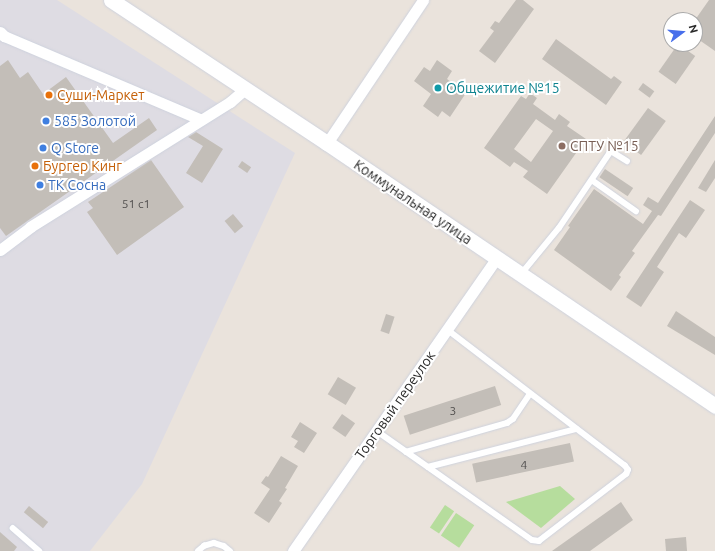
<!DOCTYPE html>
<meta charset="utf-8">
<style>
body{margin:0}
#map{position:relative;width:715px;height:551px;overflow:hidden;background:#eae3dc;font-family:Ubuntu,sans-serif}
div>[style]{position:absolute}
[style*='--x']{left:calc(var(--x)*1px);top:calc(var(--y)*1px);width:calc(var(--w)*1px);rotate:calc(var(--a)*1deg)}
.industrial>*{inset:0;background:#dedce3}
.green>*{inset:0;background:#b6dd9d;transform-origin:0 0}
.building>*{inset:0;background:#c3beb8;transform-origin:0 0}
.roads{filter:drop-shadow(0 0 1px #ced2dd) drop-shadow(0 0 1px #ced2dd)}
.lane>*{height:5.5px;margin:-2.75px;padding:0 2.75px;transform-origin:2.75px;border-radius:2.75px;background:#fff}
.street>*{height:11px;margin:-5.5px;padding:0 5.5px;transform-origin:5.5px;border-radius:5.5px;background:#fff}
.secondary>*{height:15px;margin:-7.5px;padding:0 7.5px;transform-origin:7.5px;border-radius:7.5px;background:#fff}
.dots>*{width:11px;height:11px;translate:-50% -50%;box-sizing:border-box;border:2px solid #fff;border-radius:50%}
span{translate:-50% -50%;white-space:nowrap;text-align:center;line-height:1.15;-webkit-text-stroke:4px #fff;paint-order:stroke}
.number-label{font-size:12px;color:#504e4d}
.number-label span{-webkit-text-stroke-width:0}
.culture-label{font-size:14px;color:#0d838f}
.left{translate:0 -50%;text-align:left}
.food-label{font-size:14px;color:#c56008}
.shop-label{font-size:14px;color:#366cbe}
.education-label{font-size:14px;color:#785e54}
.street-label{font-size:14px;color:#292929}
.north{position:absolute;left:663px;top:12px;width:40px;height:40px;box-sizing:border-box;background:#fff;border:1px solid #a9a9a9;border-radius:50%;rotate:74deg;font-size:11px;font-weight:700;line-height:16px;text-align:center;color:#292929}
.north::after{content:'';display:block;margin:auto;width:14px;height:18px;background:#486feb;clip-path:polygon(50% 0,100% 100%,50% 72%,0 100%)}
</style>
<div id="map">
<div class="industrial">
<div style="clip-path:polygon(0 0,57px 0,295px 153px,142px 484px,90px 551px,0 551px)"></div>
</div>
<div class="green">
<div style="clip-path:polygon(560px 486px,575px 499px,541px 528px,506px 502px)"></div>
<div style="left:445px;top:505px;width:11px;height:27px;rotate:34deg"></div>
<div style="left:456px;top:513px;width:22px;height:27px;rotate:34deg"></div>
</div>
<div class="building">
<div style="clip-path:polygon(516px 0,523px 0,534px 9px,495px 63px,479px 51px,494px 31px,490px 28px,495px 21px,499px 23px)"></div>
<div style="clip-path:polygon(709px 0,715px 0,715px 51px,695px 37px,695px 20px)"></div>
<div style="clip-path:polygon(556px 39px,611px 79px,614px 76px,622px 82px,606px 105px,542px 59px)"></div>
<div style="left:678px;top:44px;width:21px;height:34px;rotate:35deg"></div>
<div style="clip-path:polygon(8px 60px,20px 78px,28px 72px,43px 94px,66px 77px,113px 143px,149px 118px,157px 130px,6px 236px,0 228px,0 66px)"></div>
<div style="clip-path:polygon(437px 60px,452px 71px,447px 79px,466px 93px,450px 117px,442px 111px,438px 117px,423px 106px,431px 94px,414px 81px,424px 67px,430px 71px)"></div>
<div style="left:643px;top:83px;width:14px;height:8px;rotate:36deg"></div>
<div style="clip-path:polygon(evenodd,530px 93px,537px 98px,533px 104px,555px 120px,559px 114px,570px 122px,567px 126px,586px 139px,547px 194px,523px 177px,528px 171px,514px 162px,510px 167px,484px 148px,521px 96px,526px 99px,530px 93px,536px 119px,553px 131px,531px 162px,514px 149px,536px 119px)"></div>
<div style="left:648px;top:108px;width:22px;height:42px;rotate:36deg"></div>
<div style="clip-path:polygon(715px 116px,715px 133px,661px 216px,658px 215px,632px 251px,635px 253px,619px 275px,621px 277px,611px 291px,554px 250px,570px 227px,568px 226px,594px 189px,643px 224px,652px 211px,643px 205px,648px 197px,658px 203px)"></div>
<div style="clip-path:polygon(196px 132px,223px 149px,202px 183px,186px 173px,203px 146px,188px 137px)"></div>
<div style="clip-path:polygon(151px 160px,184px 207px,117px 255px,87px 212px,93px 208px,88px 202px)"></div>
<div style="clip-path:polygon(715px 160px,715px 178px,706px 192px,698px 188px)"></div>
<div style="left:242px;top:161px;width:11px;height:7px;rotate:34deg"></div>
<div style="left:605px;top:169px;width:34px;height:10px;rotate:34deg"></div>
<div style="clip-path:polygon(690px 200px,705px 210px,686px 238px,679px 233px,657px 267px,664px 272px,641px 307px,626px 297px)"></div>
<div style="left:233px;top:214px;width:16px;height:11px;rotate:50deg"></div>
<div style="clip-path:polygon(676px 311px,715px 337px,715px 355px,667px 326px)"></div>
<div style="left:386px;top:314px;width:9px;height:18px;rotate:18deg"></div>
<div style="left:338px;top:377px;width:21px;height:20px;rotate:31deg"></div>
<div style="left:495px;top:386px;width:20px;height:96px;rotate:72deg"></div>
<div style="left:342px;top:414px;width:16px;height:17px;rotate:35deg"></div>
<div style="clip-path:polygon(300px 422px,317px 433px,304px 453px,294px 447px,298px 441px,291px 437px)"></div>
<div style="left:570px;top:443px;width:19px;height:100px;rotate:78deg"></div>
<div style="clip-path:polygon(281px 456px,298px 466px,285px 488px,287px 489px,279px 501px,282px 503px,269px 523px,254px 513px,270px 489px,261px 483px,266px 476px,268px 477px)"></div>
<div style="clip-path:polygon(621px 502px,633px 520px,590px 551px,552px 551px)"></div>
<div style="left:29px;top:506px;width:25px;height:8px;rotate:40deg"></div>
<div style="clip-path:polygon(0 532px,17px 547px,14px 551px,0 551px)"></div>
<div style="clip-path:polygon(686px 537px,687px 551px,666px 551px,665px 539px)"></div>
</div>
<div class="roads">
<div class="lane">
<div style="--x:592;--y:180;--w:54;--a:35.2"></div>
<div style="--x:522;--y:273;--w:58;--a:-50.6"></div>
<div style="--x:559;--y:228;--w:93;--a:-56"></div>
<div style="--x:611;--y:151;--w:19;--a:32"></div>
<div style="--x:377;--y:431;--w:189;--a:35.1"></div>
<div style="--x:532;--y:540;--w:7;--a:8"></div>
<div style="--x:539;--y:541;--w:110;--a:-37.6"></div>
<div style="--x:626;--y:474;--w:4;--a:-63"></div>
<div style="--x:628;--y:470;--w:5;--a:-127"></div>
<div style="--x:625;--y:466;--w:224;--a:-142.6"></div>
<div style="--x:406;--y:452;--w:105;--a:-16"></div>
<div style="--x:507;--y:423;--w:7;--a:-34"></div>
<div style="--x:513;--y:419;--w:30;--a:-56"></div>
<div style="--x:428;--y:467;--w:153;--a:-14.4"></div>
<div style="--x:13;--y:528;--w:35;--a:41"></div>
<div style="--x:198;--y:551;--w:8;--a:-40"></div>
<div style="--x:204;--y:546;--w:10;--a:-17"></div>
<div style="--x:214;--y:543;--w:10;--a:17"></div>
<div style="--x:224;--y:546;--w:8;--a:40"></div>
</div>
<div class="street">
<div style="--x:0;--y:32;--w:6;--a:45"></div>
<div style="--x:4;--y:36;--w:213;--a:23"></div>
<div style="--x:327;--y:143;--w:172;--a:-56.1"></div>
<div style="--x:0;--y:250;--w:38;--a:-37"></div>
<div style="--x:30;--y:227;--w:236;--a:-32"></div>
<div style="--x:230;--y:102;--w:20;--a:-41"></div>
<div style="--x:293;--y:551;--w:356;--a:-55.2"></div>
</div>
<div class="secondary">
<div style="--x:111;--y:0;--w:259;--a:33.5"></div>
<div style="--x:327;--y:143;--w:469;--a:34.1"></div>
</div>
</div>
<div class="dots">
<div style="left:438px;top:88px;background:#0f9aa8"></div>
<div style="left:49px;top:95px;background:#e8710a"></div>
<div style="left:46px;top:121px;background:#3f7fe0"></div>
<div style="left:562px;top:146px;background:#8d6e63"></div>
<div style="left:43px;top:148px;background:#3f7fe0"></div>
<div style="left:35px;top:166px;background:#e8710a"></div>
<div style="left:40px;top:185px;background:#3f7fe0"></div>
</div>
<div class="number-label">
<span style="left:136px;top:204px">51 с1</span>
<span style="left:453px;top:411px">3</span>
<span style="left:524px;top:465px">4</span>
</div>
<div class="culture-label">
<span class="left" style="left:446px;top:88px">Общежитие №15</span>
</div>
<div class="food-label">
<span class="left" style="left:57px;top:95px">Суши-Маркет</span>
<span class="left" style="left:43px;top:166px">Бургер Кинг</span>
</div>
<div class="shop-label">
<span class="left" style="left:54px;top:121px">585 Золотой</span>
<span class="left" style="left:51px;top:148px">Q Store</span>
<span class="left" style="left:48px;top:185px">ТК Сосна</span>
</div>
<div class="education-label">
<span class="left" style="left:570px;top:146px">СПТУ №15</span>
</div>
<div class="street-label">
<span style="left:413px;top:202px;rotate:34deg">Коммунальная улица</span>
<span style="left:395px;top:405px;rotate:-55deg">Торговый переулок</span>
</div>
<div class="north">N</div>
</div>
